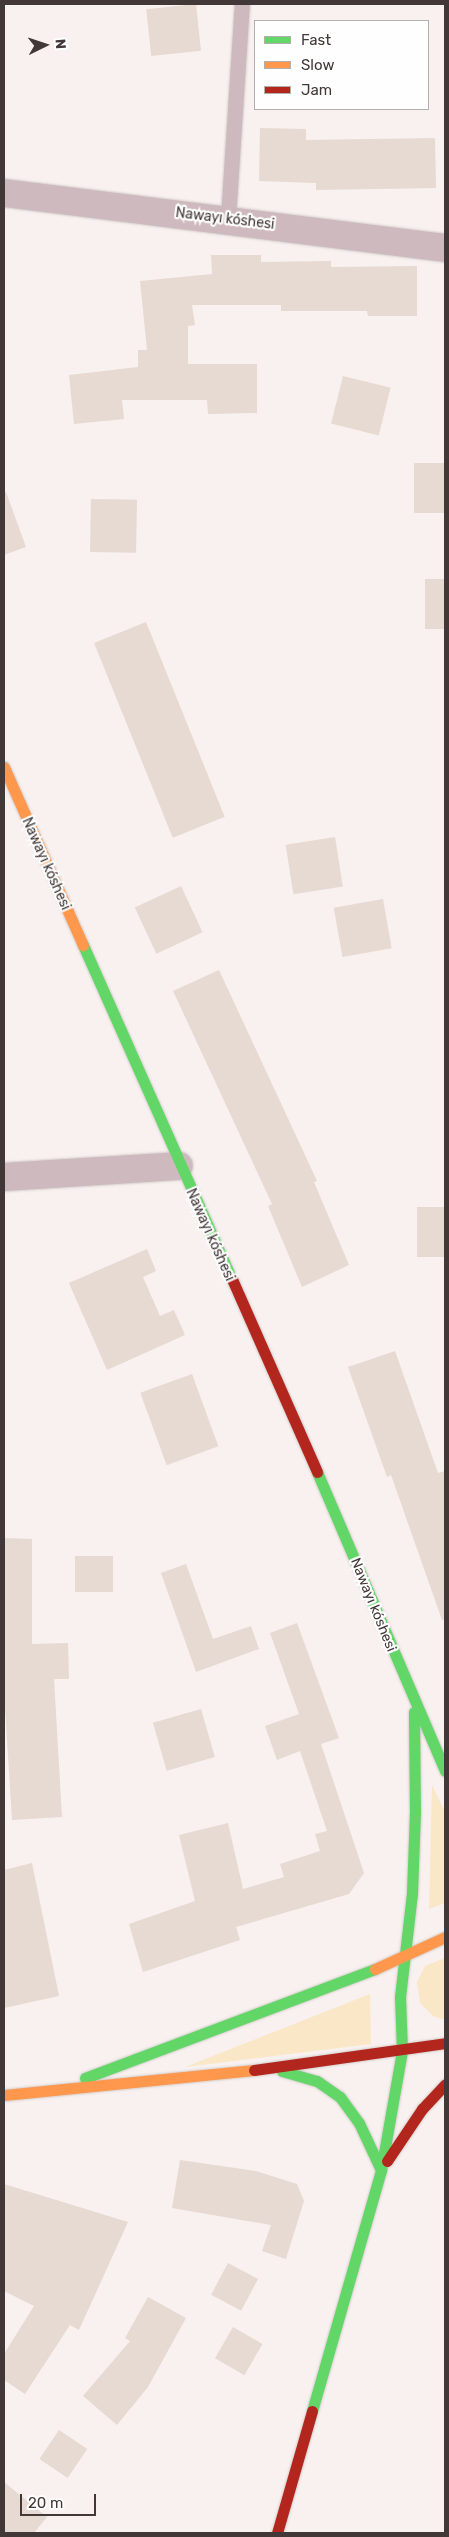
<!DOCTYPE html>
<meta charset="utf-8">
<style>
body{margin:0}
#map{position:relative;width:449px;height:2537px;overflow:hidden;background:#f8f1ef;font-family:Rubik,sans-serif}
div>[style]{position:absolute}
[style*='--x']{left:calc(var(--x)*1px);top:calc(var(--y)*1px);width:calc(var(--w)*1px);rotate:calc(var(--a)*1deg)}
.green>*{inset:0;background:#fae7c7}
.building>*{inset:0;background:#e6dad2;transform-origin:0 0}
.roads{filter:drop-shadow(0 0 1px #d3cdcb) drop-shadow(0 0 1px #d3cdcb)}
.lane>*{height:15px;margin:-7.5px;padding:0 7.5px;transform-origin:7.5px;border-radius:7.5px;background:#ceb9be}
.street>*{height:28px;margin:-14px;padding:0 14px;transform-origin:14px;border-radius:14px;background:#ceb9be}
.fast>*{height:11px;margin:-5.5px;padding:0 5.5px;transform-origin:5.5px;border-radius:5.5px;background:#63d668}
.slow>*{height:11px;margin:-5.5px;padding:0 5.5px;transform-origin:5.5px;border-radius:5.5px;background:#ff974d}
.jam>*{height:11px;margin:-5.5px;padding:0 5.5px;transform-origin:5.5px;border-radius:5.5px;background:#b3261e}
span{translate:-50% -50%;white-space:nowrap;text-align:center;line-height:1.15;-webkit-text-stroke:4.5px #fefefe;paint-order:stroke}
.street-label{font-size:14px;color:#413837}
.frame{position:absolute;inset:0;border:5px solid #413837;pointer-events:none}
.legend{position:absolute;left:254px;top:20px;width:175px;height:90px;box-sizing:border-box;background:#fefefe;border:1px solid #b2afae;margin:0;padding:6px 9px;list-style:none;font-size:15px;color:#413837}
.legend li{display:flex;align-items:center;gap:10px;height:25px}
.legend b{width:25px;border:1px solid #b2afae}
.north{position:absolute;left:20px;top:20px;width:50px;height:50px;-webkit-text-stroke:4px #fefefe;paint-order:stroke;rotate:86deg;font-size:14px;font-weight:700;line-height:20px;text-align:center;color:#413837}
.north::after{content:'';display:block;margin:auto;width:18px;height:22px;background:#413837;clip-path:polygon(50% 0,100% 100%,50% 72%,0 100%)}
.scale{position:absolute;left:20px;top:2494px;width:76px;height:22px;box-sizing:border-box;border:2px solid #413837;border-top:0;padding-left:6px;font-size:15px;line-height:18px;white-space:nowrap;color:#413837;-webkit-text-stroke:4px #fefefe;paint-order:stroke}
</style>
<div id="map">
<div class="green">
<div style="clip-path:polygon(432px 1785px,445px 1812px,445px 1903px,429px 1909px)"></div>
<div style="clip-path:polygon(445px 1958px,445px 2020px,433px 2016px,420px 2003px,417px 1982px,425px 1966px)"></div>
<div style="clip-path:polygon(370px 1994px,371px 2044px,185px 2067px)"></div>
</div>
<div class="building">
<div style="left:196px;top:4px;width:47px;height:50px;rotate:84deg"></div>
<div style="clip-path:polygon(260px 128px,306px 129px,306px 140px,435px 138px,436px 188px,316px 190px,316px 183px,259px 181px)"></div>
<div style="clip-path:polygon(211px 255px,261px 255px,261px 262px,331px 261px,331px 267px,417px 266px,417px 316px,368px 316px,367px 311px,281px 311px,281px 305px,192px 305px,195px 325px,188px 326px,188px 364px,257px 364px,257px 413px,208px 414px,207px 400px,122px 400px,124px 419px,74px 424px,69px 375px,138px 367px,138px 350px,147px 350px,140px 281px,212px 274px)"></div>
<div style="left:343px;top:376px;width:49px;height:49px;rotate:14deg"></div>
<div style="left:414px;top:463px;width:31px;height:50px"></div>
<div style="clip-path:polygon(6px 492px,26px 547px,4px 555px,4px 493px)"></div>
<div style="left:91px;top:499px;width:46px;height:53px;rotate:1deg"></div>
<div style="left:425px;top:579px;width:20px;height:50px"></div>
<div style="left:146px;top:622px;width:210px;height:56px;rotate:68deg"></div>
<div style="left:335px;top:837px;width:50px;height:50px;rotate:81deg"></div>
<div style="left:181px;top:886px;width:51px;height:51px;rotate:65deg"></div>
<div style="left:383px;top:899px;width:50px;height:50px;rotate:80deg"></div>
<div style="clip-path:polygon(219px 970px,317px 1181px,314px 1182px,349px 1265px,302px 1287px,268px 1206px,272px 1204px,173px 991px)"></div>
<div style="left:445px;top:1207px;width:50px;height:28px;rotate:90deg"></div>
<div style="clip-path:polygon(147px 1249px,156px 1271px,143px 1277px,160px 1316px,174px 1310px,185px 1335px,107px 1370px,69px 1283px)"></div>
<div style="clip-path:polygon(395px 1351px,438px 1473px,445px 1471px,445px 1619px,442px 1620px,391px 1475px,387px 1477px,348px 1367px)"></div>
<div style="left:192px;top:1374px;width:77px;height:55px;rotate:70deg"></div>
<div style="clip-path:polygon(4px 1538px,32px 1539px,32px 1644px,68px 1643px,69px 1679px,54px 1679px,62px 1817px,12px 1820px,4px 1691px)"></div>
<div style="left:75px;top:1556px;width:38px;height:36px"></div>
<div style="clip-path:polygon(186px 1564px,213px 1639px,251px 1626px,259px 1649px,196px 1672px,161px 1573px)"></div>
<div style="clip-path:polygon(297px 1623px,339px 1738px,321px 1744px,364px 1873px,349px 1894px,236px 1927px,240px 1940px,143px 1972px,129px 1924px,195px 1901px,179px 1835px,228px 1823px,243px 1889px,284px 1877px,280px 1864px,320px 1851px,315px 1834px,327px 1831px,300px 1751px,277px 1760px,265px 1726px,299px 1714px,270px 1633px)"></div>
<div style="left:201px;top:1709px;width:50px;height:50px;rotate:74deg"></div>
<div style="clip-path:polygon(32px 1863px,59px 1996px,4px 2008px,4px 1870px)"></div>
<div style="clip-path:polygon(180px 2160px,256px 2171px,297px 2184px,304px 2201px,286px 2259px,262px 2251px,271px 2225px,172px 2208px)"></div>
<div style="clip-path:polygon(4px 2184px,128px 2222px,79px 2330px,70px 2325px,25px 2394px,4px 2380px,4px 2354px,34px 2306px,4px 2291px)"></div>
<div style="left:228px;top:2263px;width:34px;height:36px;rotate:28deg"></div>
<div style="clip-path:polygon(148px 2297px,186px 2318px,148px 2387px,117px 2425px,83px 2396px,130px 2341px,125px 2338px)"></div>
<div style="left:233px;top:2327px;width:34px;height:36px;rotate:30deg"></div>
<div style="left:59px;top:2430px;width:34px;height:35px;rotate:34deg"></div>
<div style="clip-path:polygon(4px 2482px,47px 2517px,34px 2533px,4px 2533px)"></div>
</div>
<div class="roads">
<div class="lane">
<div style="--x:228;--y:218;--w:214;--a:-86.3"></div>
</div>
<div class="street">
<div style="--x:4;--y:193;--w:444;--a:7.1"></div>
<div style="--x:4;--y:1177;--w:175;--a:-3.6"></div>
</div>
<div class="fast">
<div style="--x:83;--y:945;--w:366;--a:66"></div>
<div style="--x:317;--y:1472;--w:325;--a:66.8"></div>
<div style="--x:282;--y:2071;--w:36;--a:16"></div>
<div style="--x:317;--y:2081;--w:28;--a:35"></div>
<div style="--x:340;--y:2097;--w:32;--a:54"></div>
<div style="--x:359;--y:2123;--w:52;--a:64.9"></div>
<div style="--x:85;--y:2078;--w:310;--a:-20.6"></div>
<div style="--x:312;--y:2411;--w:251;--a:-74"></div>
<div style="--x:381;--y:2170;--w:121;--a:-80"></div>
<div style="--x:402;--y:2051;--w:54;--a:-92.1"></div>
<div style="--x:400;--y:1997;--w:105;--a:-83.4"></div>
<div style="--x:412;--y:1893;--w:80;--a:-87.9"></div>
<div style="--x:415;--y:1813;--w:101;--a:-90.6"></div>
</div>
<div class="slow">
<div style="--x:4;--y:767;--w:195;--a:66.1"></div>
<div style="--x:375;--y:1969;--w:77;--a:-24.6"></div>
<div style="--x:4;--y:2095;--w:251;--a:-5.7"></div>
</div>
<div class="jam">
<div style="--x:232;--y:1279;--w:211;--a:66.2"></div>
<div style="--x:254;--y:2070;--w:193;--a:-8"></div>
<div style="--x:387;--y:2161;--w:63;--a:-56.1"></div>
<div style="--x:422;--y:2109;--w:34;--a:-47"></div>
<div style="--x:277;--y:2533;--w:127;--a:-74"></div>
</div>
</div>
<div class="street-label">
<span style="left:225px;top:219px;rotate:7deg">Nawayı kóshesi</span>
<span style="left:46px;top:864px;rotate:66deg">Nawayı kóshesi</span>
<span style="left:210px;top:1235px;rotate:66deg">Nawayı kóshesi</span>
<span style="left:373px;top:1605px;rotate:68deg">Nawayı kóshesi</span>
</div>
<div class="frame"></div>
<ul class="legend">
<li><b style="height:6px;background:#63d668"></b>Fast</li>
<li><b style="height:6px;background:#ff974d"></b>Slow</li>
<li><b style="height:6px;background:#b3261e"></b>Jam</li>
</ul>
<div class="north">N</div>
<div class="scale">20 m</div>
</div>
